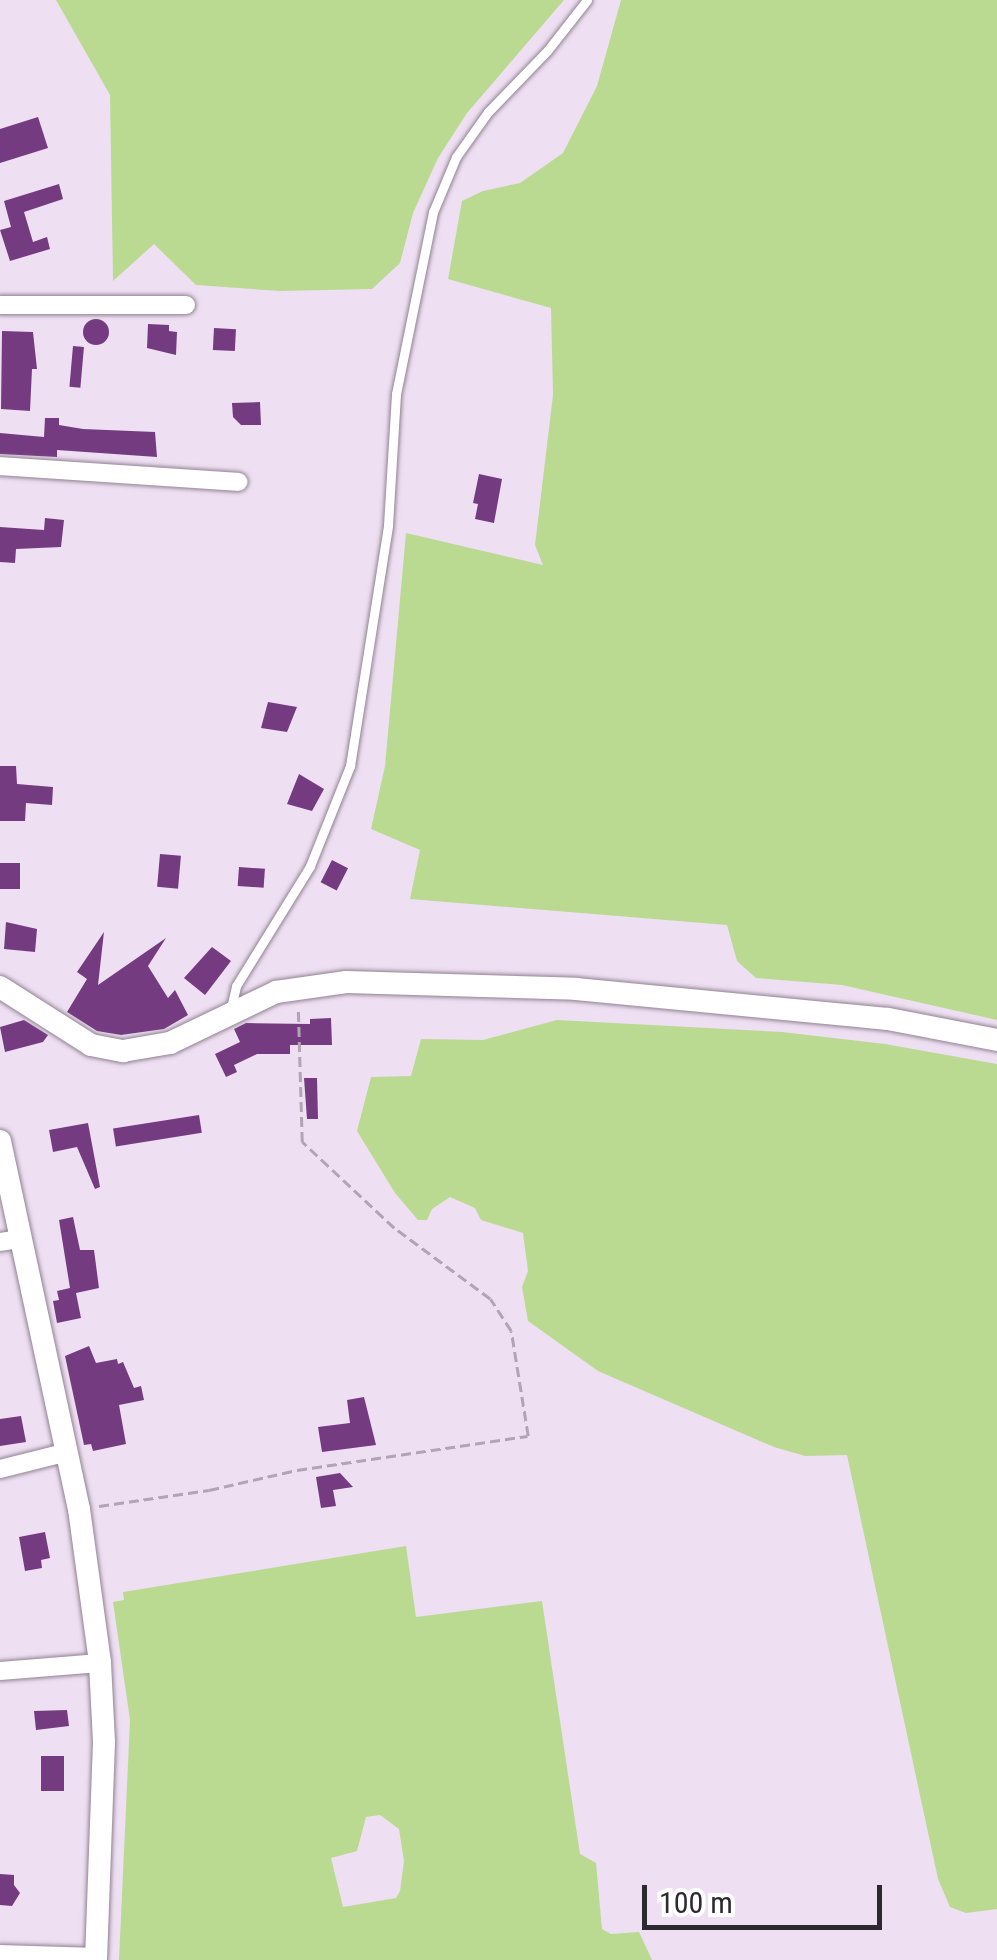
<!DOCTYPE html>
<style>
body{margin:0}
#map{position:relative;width:997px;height:1960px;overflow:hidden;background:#efdff2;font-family:"Roboto Condensed",sans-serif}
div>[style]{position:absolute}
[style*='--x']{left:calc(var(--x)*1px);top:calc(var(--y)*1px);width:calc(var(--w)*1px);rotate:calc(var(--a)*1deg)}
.green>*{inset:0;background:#bada92}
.building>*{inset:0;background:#743b81;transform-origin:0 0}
.round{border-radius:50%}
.path>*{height:2.5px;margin-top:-1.25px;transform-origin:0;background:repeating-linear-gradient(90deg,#b1a4b4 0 10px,transparent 0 15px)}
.roads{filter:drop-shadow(0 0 2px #908293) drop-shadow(0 0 2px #908293)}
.service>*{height:9px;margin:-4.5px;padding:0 4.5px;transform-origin:4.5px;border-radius:4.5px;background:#fff}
.minor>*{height:18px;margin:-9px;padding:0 9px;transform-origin:9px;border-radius:9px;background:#fff}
.tertiary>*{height:22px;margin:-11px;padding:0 11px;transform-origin:11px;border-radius:11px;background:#fff}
span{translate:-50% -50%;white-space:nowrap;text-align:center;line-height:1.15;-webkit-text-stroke:10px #fff;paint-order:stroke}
.scale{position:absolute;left:642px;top:1885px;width:240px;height:45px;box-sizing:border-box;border:5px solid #2e2930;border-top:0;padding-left:12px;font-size:30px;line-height:35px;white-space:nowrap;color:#2e2930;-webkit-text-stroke:8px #fff;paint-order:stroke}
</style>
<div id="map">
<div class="green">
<div style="clip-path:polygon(56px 0,564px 0,467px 113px,438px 158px,413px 213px,400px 263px,372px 289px,280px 291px,196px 285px,154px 244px,113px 281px,110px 95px)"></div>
<div style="clip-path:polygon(621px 0,997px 0,997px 1020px,842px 985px,756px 978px,737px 961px,727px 925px,410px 899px,420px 850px,371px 829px,385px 766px,406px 533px,543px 565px,535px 545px,553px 395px,551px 308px,448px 279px,462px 201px,483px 191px,520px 183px,563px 153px,597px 86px)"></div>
<div style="clip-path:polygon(557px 1020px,782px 1032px,885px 1044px,997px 1064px,997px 1909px,966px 1913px,950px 1907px,938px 1879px,847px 1455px,805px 1456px,774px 1447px,598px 1371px,528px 1321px,522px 1287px,528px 1271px,523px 1233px,481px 1220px,475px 1208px,450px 1197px,432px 1209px,427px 1220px,418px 1220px,395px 1193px,357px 1131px,371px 1077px,411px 1076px,421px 1039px,483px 1040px)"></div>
<div style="clip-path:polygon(evenodd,406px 1546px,416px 1617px,542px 1601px,580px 1854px,596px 1863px,602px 1929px,611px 1934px,639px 1932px,652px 1960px,119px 1960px,130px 1720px,113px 1602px,124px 1600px,123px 1592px,406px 1546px,380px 1815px,399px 1829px,404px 1861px,400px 1891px,396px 1898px,343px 1907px,331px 1858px,357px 1851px,366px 1817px,380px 1815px)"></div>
</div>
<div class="building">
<div style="clip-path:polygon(38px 117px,48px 148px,0 163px,0 129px)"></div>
<div style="clip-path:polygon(59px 184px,63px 199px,24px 212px,33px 242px,47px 237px,50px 249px,10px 261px,0 230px,11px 227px,4px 201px)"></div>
<div class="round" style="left:83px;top:319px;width:26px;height:26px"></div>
<div style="clip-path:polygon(148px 324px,169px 325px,169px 331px,177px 332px,176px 355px,147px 348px)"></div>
<div style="left:214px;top:328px;width:22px;height:22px;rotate:3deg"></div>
<div style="clip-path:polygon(2px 331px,33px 332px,37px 369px,32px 369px,30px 411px,1px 409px)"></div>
<div style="left:73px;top:346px;width:11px;height:41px;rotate:5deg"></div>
<div style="clip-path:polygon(260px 402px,261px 425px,241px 425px,233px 417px,232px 403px)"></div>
<div style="clip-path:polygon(45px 418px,59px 418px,59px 425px,83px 429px,155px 432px,157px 457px,57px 450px,57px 457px,0 454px,0 433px,44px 437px)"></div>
<div style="clip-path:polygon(479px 474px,502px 479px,494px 523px,475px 519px,478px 504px,473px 503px)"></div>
<div style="clip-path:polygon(45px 518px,64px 520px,61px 547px,16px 549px,15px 563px,0 562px,0 527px,44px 530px)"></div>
<div style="clip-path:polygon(268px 702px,297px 707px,287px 732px,261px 728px)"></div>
<div style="clip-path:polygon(0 766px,16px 766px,17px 784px,53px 787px,52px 805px,26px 803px,25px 821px,0 821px)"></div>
<div style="clip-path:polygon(299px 774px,324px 789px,312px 811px,287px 804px)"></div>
<div style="left:160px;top:854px;width:21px;height:33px;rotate:5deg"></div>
<div style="left:332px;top:860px;width:18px;height:25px;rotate:27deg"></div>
<div style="left:0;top:863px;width:20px;height:26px"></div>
<div style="left:239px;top:867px;width:26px;height:19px;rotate:4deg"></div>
<div style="clip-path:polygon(6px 922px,37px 929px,35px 952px,4px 949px)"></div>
<div style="clip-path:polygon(104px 932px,98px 985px,166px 938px,148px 966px,168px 998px,175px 990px,188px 1015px,164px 1029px,121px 1035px,97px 1031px,67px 1012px,87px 979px,77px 972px)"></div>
<div style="clip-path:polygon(212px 947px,231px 961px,205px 995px,184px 978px)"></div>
<div style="clip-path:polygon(331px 1018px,332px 1045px,290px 1045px,290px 1054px,257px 1054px,234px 1065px,237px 1072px,226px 1077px,215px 1054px,240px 1042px,234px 1029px,246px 1023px,310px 1024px,310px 1019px)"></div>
<div style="clip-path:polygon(24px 1020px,48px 1035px,43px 1042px,5px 1052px,0 1027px)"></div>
<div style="clip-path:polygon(304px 1078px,317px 1078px,318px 1119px,307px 1119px)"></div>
<div style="left:199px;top:1115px;width:18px;height:87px;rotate:81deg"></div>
<div style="clip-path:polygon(88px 1123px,100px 1187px,95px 1189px,77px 1147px,53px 1152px,49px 1130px)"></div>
<div style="clip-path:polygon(73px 1217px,80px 1250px,94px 1250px,99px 1288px,76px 1293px,81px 1318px,57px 1323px,53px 1301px,59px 1300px,57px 1291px,70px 1288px,59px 1220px)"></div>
<div style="clip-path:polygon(89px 1346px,96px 1363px,117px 1359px,118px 1364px,123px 1362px,134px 1388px,141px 1386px,144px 1400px,119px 1405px,126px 1444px,93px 1451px,91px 1444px,84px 1445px,65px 1356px)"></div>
<div style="clip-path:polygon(364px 1397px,376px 1445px,322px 1452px,318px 1427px,350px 1423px,347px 1400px)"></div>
<div style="clip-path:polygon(21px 1416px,26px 1442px,0 1446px,0 1419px)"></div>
<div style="clip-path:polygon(340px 1473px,353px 1487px,333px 1490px,336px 1506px,321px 1508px,316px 1477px)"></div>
<div style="clip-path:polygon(45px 1532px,50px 1558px,41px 1560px,42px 1568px,25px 1571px,19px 1537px)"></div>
<div style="clip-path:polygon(67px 1710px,69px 1726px,36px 1730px,34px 1711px)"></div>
<div style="left:41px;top:1756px;width:23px;height:35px"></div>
<div style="clip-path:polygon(0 1874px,14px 1875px,14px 1885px,20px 1893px,12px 1906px,0 1905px)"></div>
</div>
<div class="path">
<div style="--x:99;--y:1506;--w:111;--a:-8.3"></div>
<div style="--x:209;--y:1490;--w:90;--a:-12.8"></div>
<div style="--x:297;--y:1470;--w:233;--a:-8.4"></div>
<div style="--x:528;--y:1436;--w:106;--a:-99.2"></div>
<div style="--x:511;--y:1331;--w:38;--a:-123"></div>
<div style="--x:490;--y:1299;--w:119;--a:-143.5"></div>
<div style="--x:394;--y:1228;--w:126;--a:-136.9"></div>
<div style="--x:302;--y:1142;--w:131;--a:-91.7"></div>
</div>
<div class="roads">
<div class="service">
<div style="--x:231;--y:1008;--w:23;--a:-77"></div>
<div style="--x:236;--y:986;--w:141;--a:-58.3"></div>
<div style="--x:310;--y:866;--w:108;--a:-68.2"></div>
<div style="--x:350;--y:766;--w:244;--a:-81"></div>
<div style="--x:388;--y:525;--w:131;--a:-86.5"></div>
<div style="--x:396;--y:394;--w:186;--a:-78.5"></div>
<div style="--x:433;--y:212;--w:60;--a:-67.3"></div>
<div style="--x:456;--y:157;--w:55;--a:-54.6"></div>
<div style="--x:488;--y:112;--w:85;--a:-46"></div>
<div style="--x:547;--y:51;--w:65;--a:-51.9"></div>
</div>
<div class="minor">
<div style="--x:0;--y:305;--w:186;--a:0"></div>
<div style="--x:0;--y:466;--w:239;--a:3.8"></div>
<div style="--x:0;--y:1242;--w:18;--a:-9"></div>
<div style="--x:0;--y:1469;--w:70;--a:-14"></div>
<div style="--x:0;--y:1671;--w:100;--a:-4.6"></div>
<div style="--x:0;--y:1954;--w:96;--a:1.8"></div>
</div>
<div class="tertiary">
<div style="--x:0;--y:987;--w:108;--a:32.5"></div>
<div style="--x:91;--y:1045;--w:33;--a:11"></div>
<div style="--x:123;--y:1051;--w:48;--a:-9.7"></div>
<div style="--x:170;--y:1043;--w:118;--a:-25.7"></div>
<div style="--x:276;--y:992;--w:71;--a:-8.1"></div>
<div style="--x:346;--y:982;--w:230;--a:1.7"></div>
<div style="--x:576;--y:989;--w:313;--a:5.5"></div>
<div style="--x:888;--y:1019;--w:111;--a:10.9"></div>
<div style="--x:0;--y:1141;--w:376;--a:77.9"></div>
<div style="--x:79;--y:1509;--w:155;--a:82.2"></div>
<div style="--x:100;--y:1663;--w:79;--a:87.1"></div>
<div style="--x:104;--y:1742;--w:218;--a:92.1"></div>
</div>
</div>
<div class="scale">100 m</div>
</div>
